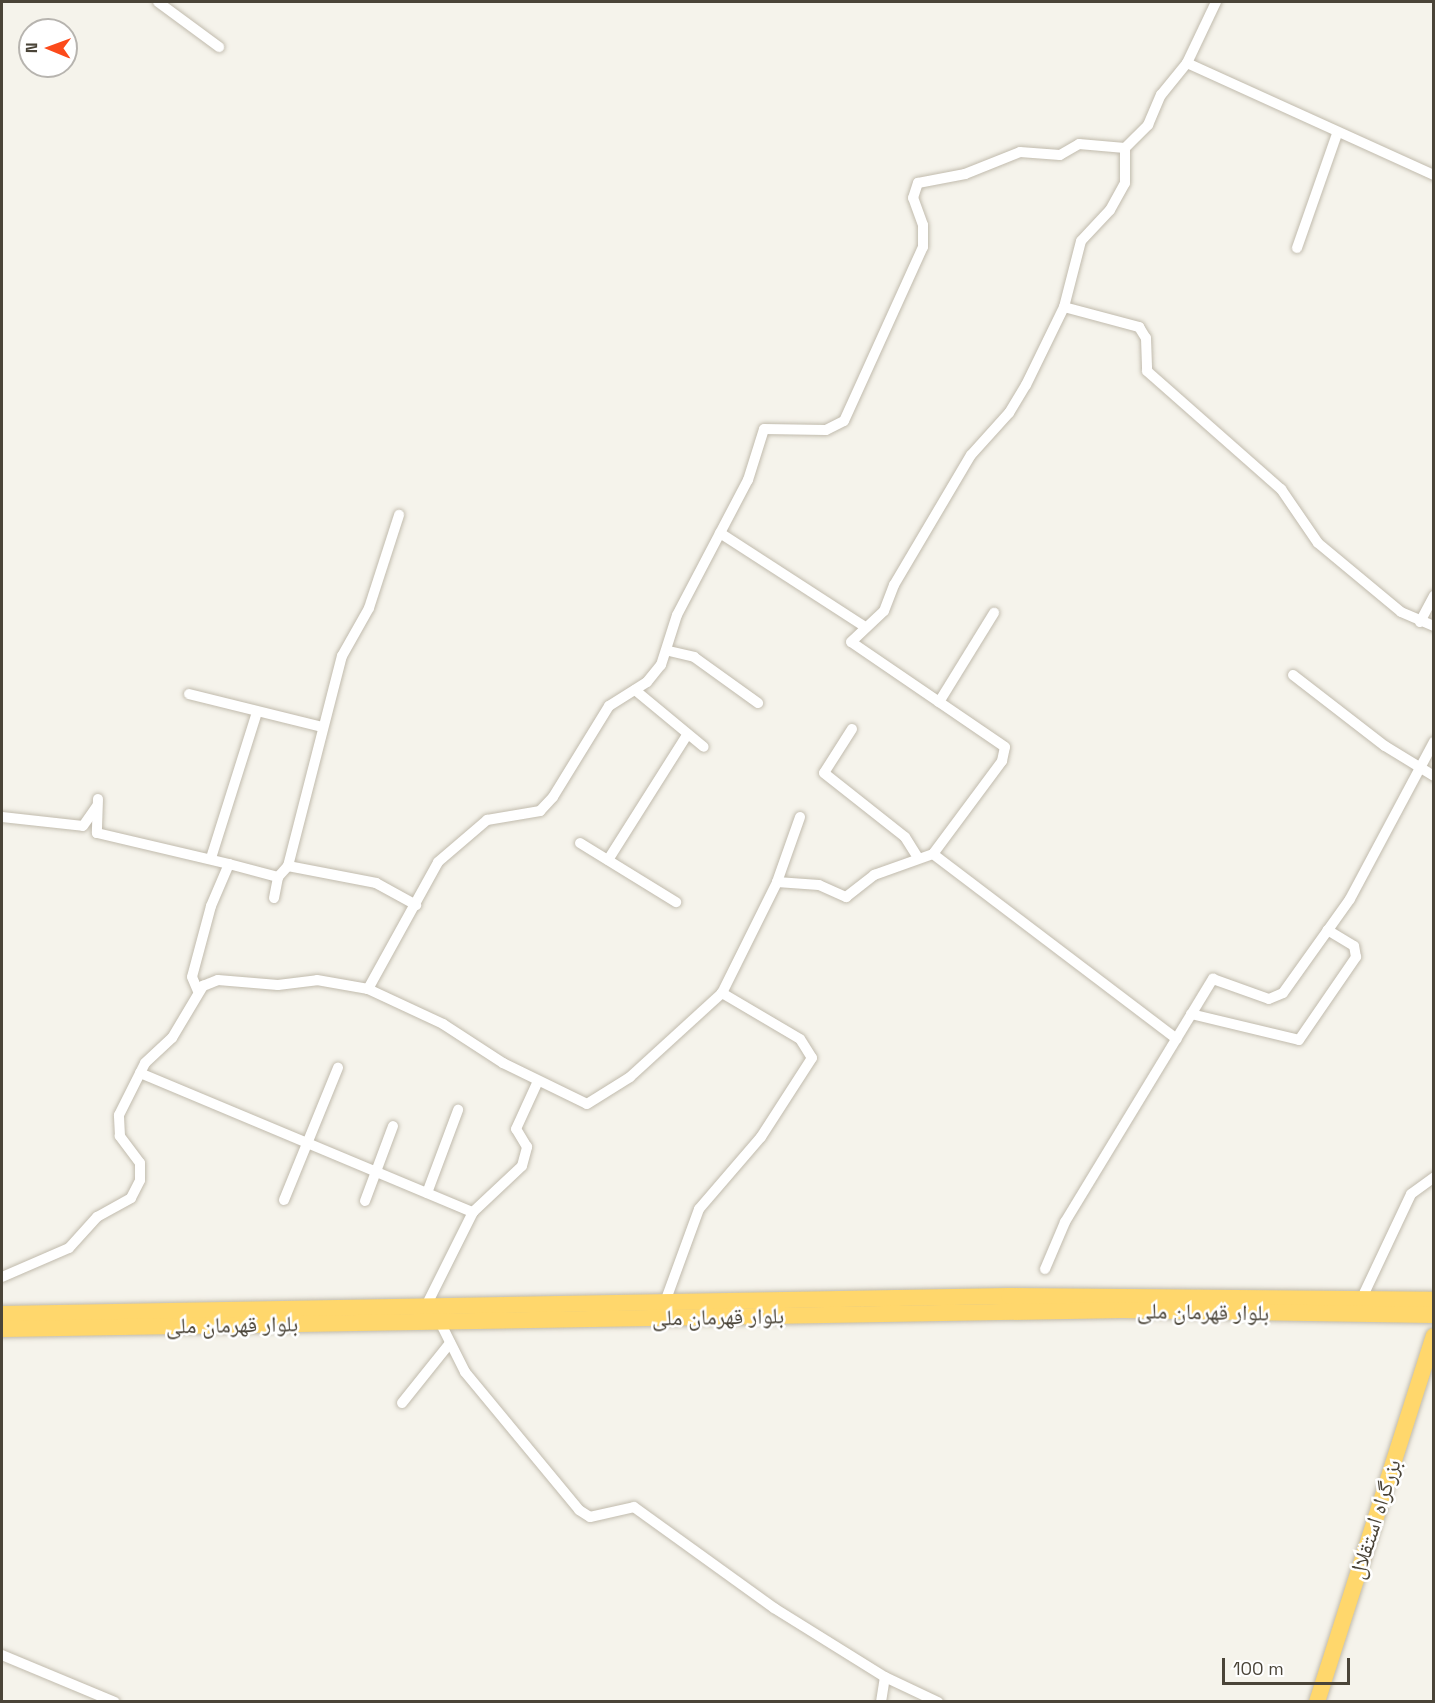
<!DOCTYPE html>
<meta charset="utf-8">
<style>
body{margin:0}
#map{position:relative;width:1435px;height:1703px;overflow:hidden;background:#f5f3eb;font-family:"Space Grotesk","Noto Naskh Arabic",sans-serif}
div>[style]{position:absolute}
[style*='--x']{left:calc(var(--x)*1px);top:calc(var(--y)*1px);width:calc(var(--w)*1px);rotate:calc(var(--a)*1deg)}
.roads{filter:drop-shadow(0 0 2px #c1bbad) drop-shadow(0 0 2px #c1bbad)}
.minor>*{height:10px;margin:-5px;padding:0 5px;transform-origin:5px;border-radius:5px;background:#fff}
.highway>*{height:16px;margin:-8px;padding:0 8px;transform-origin:8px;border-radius:8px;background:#ffd76c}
span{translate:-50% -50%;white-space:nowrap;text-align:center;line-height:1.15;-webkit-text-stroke:5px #fff;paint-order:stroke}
.street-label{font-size:22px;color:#4a4438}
.frame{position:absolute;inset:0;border:3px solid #4a4438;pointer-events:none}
.north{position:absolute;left:18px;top:18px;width:60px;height:60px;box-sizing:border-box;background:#fff;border:2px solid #b7b4af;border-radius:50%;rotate:271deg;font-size:16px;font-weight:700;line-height:24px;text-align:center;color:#4a4438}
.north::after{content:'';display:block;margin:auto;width:21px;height:27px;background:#fc4a1b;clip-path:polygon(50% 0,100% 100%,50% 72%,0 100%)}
.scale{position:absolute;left:1222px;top:1658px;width:128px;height:27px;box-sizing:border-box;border:3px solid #4a4438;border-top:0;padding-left:8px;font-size:18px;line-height:21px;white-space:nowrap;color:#4a4438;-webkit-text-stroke:4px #fff;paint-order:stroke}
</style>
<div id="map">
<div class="roads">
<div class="minor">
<div style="--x:158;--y:2;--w:76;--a:36.4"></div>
<div style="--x:1187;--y:63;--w:271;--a:24.4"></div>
<div style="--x:1125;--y:148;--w:35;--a:90"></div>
<div style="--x:1125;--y:183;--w:31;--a:119"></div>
<div style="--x:1110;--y:210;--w:42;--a:133.1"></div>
<div style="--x:1081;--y:241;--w:68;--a:104.4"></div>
<div style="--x:1064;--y:307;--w:78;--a:14.9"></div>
<div style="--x:1139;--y:327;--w:13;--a:58"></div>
<div style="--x:1146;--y:338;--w:33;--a:88"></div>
<div style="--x:1147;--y:371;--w:179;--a:41.4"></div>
<div style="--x:1281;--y:489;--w:65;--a:55.6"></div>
<div style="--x:1318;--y:543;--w:108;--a:39.7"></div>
<div style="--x:1401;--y:612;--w:36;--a:23"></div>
<div style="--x:1297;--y:248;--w:121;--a:-70.7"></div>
<div style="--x:720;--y:533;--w:171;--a:32.9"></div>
<div style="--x:1420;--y:622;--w:30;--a:-62"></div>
<div style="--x:669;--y:651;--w:26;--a:13"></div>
<div style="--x:694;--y:657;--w:79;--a:35.7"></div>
<div style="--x:1293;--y:675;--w:116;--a:37.7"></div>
<div style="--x:1385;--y:746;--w:57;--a:31.5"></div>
<div style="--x:635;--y:690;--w:89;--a:39.6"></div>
<div style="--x:189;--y:694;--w:137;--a:13.9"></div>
<div style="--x:939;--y:702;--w:105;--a:-58.3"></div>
<div style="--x:852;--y:729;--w:52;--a:122.5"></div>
<div style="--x:824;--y:773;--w:103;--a:38.3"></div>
<div style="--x:905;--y:837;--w:25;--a:58"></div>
<div style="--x:98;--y:799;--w:34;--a:92"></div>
<div style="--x:97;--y:833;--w:136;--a:13.2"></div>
<div style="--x:229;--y:864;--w:46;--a:113.2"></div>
<div style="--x:211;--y:906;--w:73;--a:105"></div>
<div style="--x:192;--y:977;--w:15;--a:67"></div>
<div style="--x:2;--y:817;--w:81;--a:6.3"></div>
<div style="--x:83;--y:826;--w:24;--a:-55"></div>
<div style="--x:580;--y:843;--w:113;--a:31.6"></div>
<div style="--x:933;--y:854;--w:306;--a:37.2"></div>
<div style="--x:211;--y:858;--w:150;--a:-72.5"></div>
<div style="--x:608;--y:860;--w:148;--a:-57.7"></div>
<div style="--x:229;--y:864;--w:51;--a:14.9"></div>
<div style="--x:278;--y:877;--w:15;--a:-48"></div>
<div style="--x:288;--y:866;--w:90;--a:10.9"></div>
<div style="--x:376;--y:883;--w:46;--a:28.8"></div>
<div style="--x:288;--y:866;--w:217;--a:-75.6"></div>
<div style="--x:342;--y:656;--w:55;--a:-60.6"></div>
<div style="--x:369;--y:608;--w:98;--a:-72.1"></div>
<div style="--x:777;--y:882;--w:42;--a:4.1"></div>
<div style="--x:819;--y:885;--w:30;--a:24"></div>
<div style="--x:846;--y:897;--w:36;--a:-38"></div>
<div style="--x:874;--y:875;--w:63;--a:-19.6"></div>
<div style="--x:933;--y:854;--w:116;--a:-53.4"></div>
<div style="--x:1002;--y:761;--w:14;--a:-78"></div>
<div style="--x:1005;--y:747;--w:186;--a:-145.7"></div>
<div style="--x:851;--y:642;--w:45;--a:-43.2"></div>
<div style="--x:884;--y:611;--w:28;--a:-69"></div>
<div style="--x:894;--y:585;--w:151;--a:-59.4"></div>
<div style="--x:971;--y:455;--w:57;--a:-47.9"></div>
<div style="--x:1009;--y:413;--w:33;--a:-59"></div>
<div style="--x:1026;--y:385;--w:87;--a:-64"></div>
<div style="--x:274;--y:898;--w:21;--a:-79"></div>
<div style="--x:368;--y:989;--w:83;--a:25"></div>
<div style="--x:443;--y:1024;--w:72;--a:33"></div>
<div style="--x:503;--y:1063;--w:93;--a:26"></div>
<div style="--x:587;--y:1104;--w:51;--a:-32.1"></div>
<div style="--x:630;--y:1077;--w:125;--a:-42.4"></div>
<div style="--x:722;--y:993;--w:124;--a:-63.6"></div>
<div style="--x:777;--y:882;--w:69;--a:-70.5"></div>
<div style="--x:1191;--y:1014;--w:111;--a:13.5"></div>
<div style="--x:1299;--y:1040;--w:101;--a:-55.5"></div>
<div style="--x:1356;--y:957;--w:11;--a:-100"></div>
<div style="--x:1354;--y:946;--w:31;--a:-149"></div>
<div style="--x:140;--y:1073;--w:361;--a:22.7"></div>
<div style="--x:427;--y:1193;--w:89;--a:-69.5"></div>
<div style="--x:284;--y:1200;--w:143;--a:-67.8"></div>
<div style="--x:365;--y:1201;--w:80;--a:-69.5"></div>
<div style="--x:1045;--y:1269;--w:51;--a:-66.9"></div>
<div style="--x:1065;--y:1222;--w:285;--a:-58.7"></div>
<div style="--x:1213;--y:979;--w:59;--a:19.7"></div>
<div style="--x:1269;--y:999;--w:15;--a:-23"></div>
<div style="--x:1283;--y:993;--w:115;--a:-54.5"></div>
<div style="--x:1350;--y:899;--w:178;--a:-61.9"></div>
<div style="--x:2;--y:1277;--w:73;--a:-23.4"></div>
<div style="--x:69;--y:1248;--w:42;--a:-47.9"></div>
<div style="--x:97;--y:1217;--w:39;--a:-29"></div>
<div style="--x:131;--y:1198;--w:20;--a:-63"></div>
<div style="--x:140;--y:1180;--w:17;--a:-90"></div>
<div style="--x:140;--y:1163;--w:34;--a:-127"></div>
<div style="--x:120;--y:1136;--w:21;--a:-93"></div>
<div style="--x:119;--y:1115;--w:58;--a:-63.4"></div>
<div style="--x:145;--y:1063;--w:37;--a:-43"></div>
<div style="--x:172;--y:1038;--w:61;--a:-59.2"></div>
<div style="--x:203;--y:986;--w:16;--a:-22"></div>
<div style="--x:218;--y:980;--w:60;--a:4.8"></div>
<div style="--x:278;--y:985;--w:39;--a:-7"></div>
<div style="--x:317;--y:980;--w:52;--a:10"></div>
<div style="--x:368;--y:989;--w:145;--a:-61.1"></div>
<div style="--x:438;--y:862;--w:65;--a:-40.6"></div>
<div style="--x:487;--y:820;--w:54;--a:-9.6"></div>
<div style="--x:540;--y:811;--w:19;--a:-47"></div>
<div style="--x:553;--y:797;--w:107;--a:-58.4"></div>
<div style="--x:609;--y:706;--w:45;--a:-32.3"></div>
<div style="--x:647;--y:682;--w:22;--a:-51"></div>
<div style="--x:661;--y:665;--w:52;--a:-72.3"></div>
<div style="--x:677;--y:615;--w:153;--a:-62.3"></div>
<div style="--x:748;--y:480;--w:53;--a:-72.6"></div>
<div style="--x:764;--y:429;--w:62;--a:0.9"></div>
<div style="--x:826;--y:430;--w:20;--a:-27"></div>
<div style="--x:844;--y:421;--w:191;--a:-65.6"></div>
<div style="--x:923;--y:247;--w:22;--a:-90"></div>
<div style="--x:923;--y:225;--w:29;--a:-110"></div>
<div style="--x:913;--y:198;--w:16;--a:-72"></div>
<div style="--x:918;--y:183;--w:48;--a:-10.8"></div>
<div style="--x:965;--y:174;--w:59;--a:-21.8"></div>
<div style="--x:1020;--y:152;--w:40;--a:4.3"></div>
<div style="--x:1060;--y:155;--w:22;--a:-30"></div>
<div style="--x:1079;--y:144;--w:46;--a:5"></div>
<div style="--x:1125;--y:148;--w:33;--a:-45"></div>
<div style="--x:1148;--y:125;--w:33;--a:-67"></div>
<div style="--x:1161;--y:95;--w:41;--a:-50.9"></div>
<div style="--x:1187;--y:63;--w:68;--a:-64.6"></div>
<div style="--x:1361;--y:1300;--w:117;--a:-64.7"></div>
<div style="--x:1411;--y:1194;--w:29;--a:-36"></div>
<div style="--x:665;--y:1302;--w:99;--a:-69.9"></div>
<div style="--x:699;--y:1209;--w:95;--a:-49.3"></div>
<div style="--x:761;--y:1137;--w:94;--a:-57.2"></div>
<div style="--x:812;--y:1058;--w:22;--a:-122"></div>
<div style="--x:800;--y:1039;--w:91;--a:-149.5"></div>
<div style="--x:426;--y:1306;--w:105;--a:-63.4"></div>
<div style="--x:473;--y:1212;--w:67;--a:-43.2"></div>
<div style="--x:522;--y:1166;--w:20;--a:-75"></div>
<div style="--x:527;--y:1147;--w:21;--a:-121"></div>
<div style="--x:516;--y:1129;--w:53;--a:-65.4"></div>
<div style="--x:440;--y:1322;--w:56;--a:63.4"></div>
<div style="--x:465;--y:1372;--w:179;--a:50.4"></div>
<div style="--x:579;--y:1510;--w:13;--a:32"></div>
<div style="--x:590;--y:1517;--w:45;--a:-12.8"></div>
<div style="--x:634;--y:1507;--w:173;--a:35.8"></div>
<div style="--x:774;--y:1608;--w:131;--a:31.9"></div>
<div style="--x:885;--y:1677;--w:59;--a:25.3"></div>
<div style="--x:402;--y:1403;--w:77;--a:-51.3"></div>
<div style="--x:2;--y:1655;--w:122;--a:22.6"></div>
<div style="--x:881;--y:1702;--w:25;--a:-81"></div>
</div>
<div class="highway">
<div style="--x:2;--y:1314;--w:1007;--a:-1.02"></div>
<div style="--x:1009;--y:1296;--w:425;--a:0.5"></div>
<div style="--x:2;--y:1329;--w:1120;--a:-0.97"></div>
<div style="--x:1122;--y:1310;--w:312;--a:0.9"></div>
<div style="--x:1317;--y:1702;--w:384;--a:-72.3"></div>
</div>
</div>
<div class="street-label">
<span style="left:1203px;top:1312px;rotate:1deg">بلوار قهرمان ملی</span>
<span style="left:718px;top:1317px;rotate:-1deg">بلوار قهرمان ملی</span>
<span style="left:232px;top:1325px;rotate:-1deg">بلوار قهرمان ملی</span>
<span style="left:1375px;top:1519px;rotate:-72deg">بزرگراه استقلال</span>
</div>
<div class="frame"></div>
<div class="north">N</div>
<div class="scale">100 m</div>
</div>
